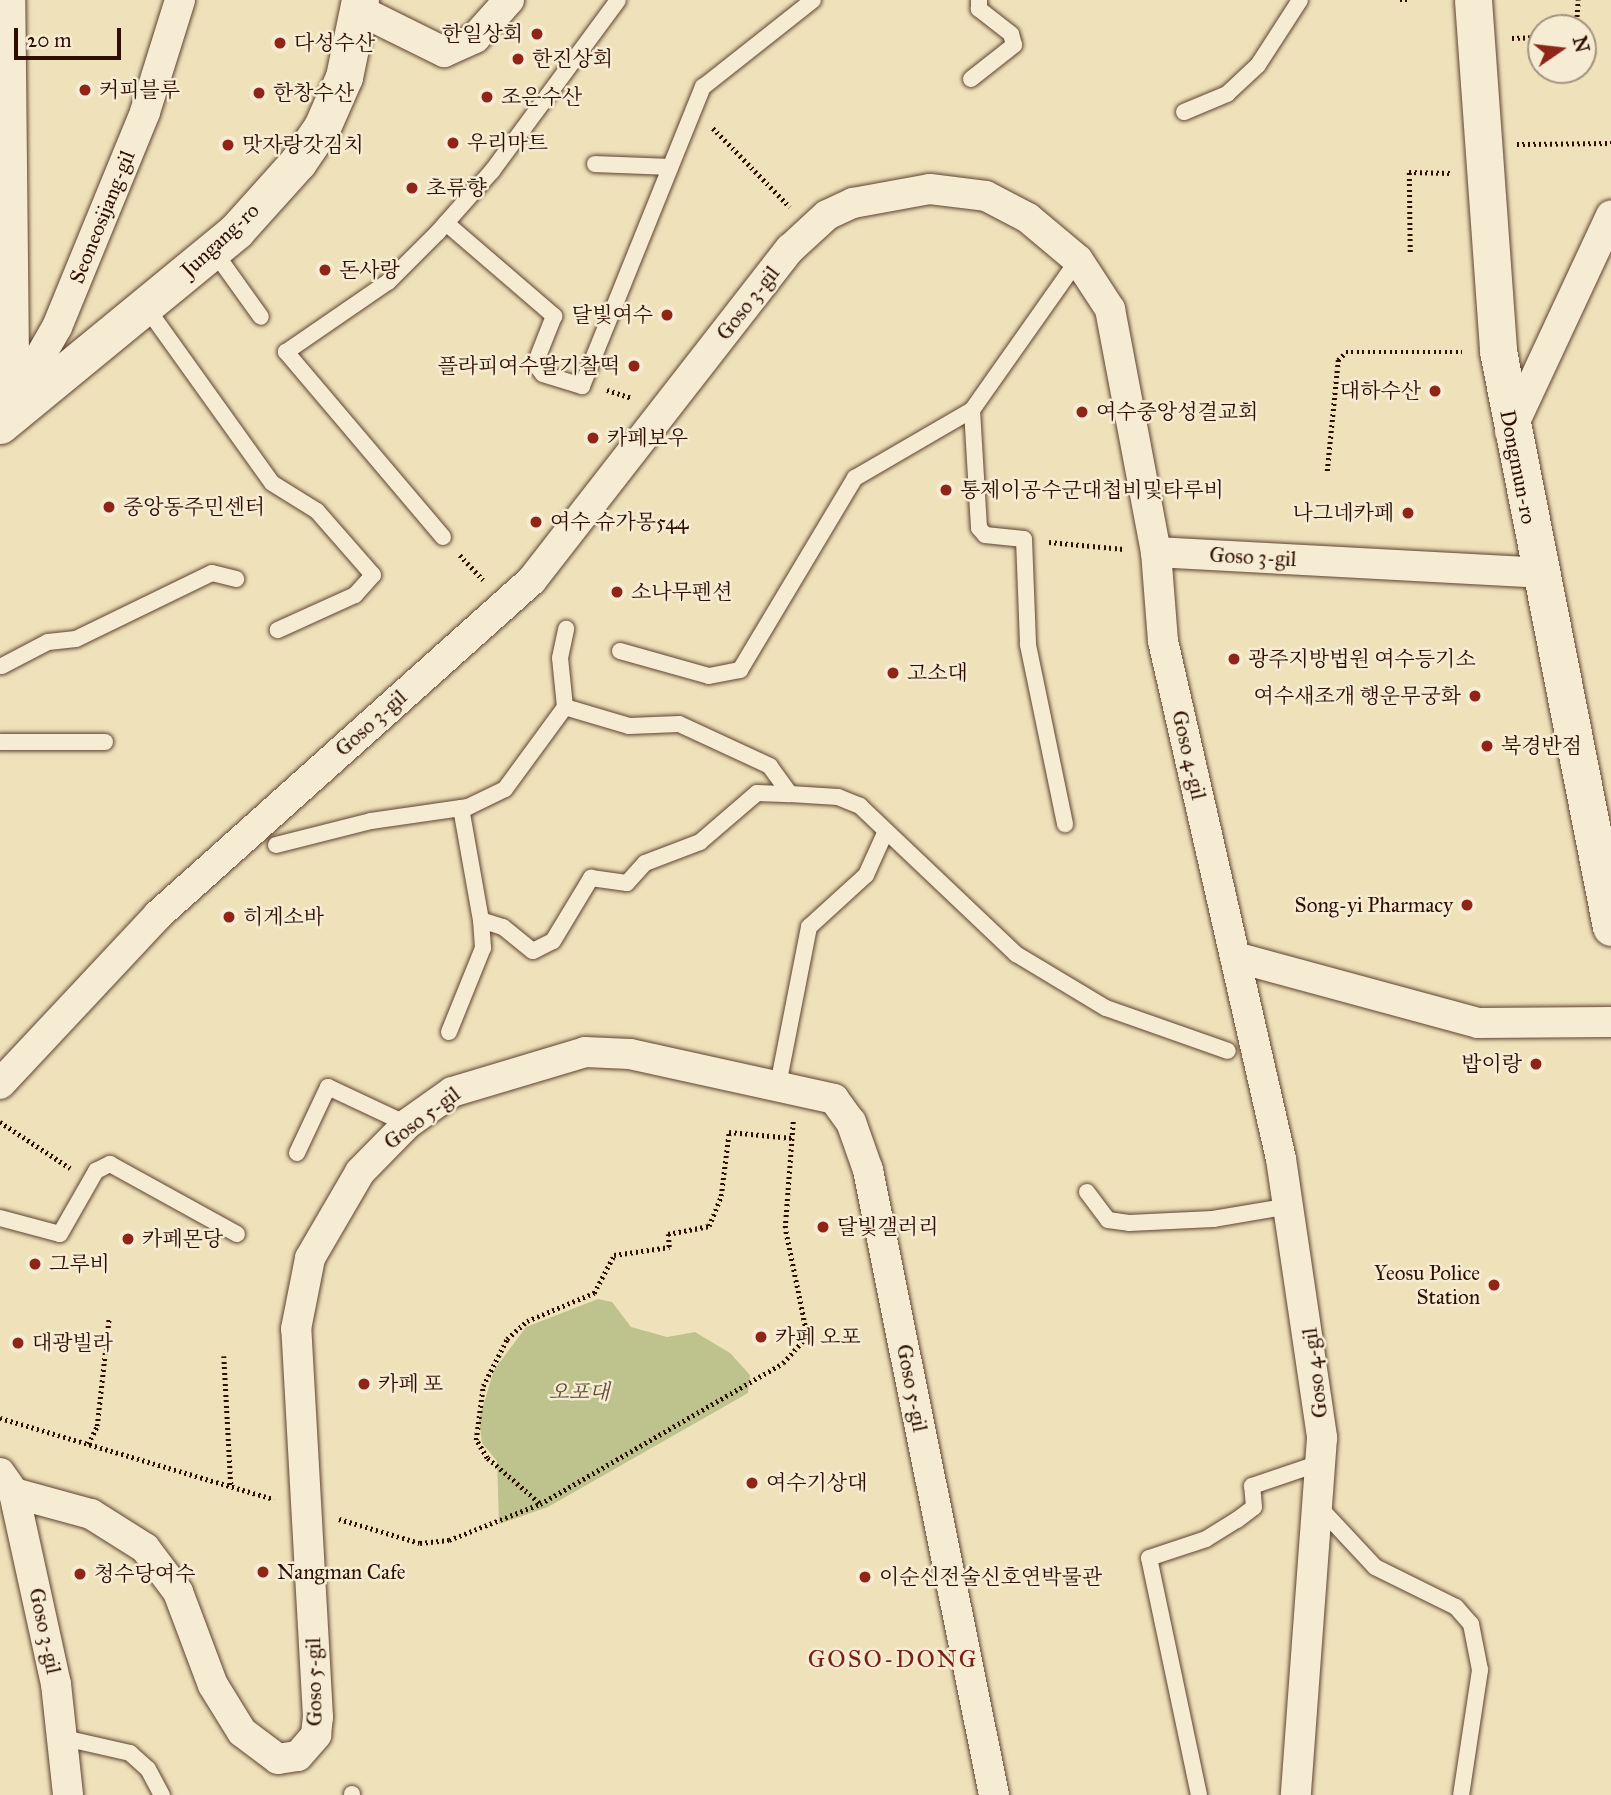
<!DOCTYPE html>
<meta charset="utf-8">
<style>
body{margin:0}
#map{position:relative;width:1611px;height:1795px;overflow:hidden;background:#efe2bb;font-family:"IM FELL Great Primer","Noto Serif KR",serif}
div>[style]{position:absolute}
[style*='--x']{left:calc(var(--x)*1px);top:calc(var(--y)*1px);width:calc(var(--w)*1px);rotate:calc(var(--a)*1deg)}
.green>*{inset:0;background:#bec28d}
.path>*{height:4.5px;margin-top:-2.25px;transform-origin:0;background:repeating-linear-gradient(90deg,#2e0e01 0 2px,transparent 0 5.5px)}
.roads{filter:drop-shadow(0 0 2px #5e4330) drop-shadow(0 0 2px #5e4330)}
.service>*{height:16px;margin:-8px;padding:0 8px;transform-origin:8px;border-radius:8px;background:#f5ecd3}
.minor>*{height:30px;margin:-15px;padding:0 15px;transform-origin:15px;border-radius:15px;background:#f5ecd3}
.tertiary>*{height:37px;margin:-18.5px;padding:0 18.5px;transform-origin:18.5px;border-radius:18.5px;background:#f5ecd3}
.dots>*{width:19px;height:19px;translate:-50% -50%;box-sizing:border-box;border:4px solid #f5ecd3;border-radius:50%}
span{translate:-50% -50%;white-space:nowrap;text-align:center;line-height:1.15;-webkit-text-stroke:5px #f5ecd3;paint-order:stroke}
.poi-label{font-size:21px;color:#2e0e01}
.right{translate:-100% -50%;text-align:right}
.left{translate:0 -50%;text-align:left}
.street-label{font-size:21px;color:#2e0e01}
.park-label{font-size:21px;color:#604d32;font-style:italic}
.quarter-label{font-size:24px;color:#7a1f14;letter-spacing:2px}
.north{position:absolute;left:1527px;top:14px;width:70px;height:70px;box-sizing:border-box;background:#f5ecd3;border:2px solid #a5937f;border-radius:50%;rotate:76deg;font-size:19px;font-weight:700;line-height:28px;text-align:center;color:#2e0e01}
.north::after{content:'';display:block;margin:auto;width:24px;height:32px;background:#8f2418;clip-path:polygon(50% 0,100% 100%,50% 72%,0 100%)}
.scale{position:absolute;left:14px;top:28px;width:107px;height:32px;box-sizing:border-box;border:4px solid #2e0e01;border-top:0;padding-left:9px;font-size:21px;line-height:24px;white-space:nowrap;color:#2e0e01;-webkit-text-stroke:5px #f5ecd3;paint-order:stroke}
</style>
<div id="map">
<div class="green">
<div style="clip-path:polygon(598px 1299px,612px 1302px,631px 1327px,667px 1337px,695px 1332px,730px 1353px,750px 1375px,748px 1393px,548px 1507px,499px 1524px,497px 1461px,482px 1443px,479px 1419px,494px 1370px,526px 1327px)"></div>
</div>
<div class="path">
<div style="--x:1400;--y:0;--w:9;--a:0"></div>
<div style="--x:1576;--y:28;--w:28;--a:-86"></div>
<div style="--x:1512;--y:38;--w:29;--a:-2"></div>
<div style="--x:713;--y:128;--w:110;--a:45.7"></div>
<div style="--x:1517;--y:144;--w:94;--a:-0.6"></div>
<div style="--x:1410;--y:252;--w:80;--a:-90.7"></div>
<div style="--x:1409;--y:172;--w:42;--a:1.4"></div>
<div style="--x:607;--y:390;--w:25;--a:18"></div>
<div style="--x:1327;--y:471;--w:112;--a:-84.3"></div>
<div style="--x:1338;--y:360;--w:11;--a:-45"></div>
<div style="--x:1346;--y:352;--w:116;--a:0"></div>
<div style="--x:1049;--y:542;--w:75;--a:5.3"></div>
<div style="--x:460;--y:555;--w:34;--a:47"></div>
<div style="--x:0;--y:1122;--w:84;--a:33.3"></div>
<div style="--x:224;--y:1356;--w:129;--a:86.9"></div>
<div style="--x:0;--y:1418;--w:286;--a:16.5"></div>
<div style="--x:88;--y:1444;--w:20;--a:-63"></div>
<div style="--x:97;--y:1426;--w:109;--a:-83.7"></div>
<div style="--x:539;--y:1503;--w:69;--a:-139.1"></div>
<div style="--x:487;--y:1458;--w:21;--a:-121"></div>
<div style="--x:476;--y:1440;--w:54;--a:-82.6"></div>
<div style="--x:483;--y:1386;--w:53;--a:-62.9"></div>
<div style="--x:507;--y:1339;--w:27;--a:-42"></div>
<div style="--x:527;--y:1321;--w:73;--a:-22.7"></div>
<div style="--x:594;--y:1293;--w:43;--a:-62.2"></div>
<div style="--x:614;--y:1255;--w:56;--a:-8.3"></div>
<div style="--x:669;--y:1247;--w:13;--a:-94"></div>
<div style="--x:668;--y:1234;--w:42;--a:-11"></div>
<div style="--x:709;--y:1226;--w:32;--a:-68"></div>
<div style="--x:721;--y:1196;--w:64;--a:-82.9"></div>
<div style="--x:729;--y:1132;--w:64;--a:5.4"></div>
<div style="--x:339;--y:1519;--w:84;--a:16.5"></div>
<div style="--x:420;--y:1543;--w:29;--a:-6"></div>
<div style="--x:449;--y:1540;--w:98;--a:-21.6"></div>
<div style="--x:540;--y:1504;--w:281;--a:-30.1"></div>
<div style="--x:783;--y:1363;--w:36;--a:-48"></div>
<div style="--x:807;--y:1336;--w:110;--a:-101.5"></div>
<div style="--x:785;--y:1228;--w:107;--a:-85.7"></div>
</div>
<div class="roads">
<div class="service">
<div style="--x:971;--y:79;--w:55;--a:-38.3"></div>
<div style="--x:1014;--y:45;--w:11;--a:-105"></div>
<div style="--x:1011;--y:34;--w:41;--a:-142"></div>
<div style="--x:979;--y:9;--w:9;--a:-90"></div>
<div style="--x:1184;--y:112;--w:47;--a:-22.7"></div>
<div style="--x:1227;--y:94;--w:42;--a:-43.1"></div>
<div style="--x:1258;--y:65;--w:77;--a:-57.1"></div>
<div style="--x:595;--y:164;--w:75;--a:2.3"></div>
<div style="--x:446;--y:223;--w:143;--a:40.7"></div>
<div style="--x:554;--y:316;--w:52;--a:111.6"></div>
<div style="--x:535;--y:364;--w:13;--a:51"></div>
<div style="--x:543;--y:374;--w:41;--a:17.1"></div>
<div style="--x:582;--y:386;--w:323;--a:-68"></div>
<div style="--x:703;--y:87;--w:140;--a:-38.3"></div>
<div style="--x:213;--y:250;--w:82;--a:54.4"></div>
<div style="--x:146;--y:307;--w:216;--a:54.4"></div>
<div style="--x:272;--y:483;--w:53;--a:31.9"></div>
<div style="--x:317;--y:511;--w:85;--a:48.8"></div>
<div style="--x:373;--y:575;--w:27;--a:132"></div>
<div style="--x:355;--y:595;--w:85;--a:155.6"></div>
<div style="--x:972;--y:410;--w:118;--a:86.6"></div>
<div style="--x:979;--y:528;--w:9;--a:49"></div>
<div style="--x:985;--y:535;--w:39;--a:6"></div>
<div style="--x:1024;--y:539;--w:106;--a:87.8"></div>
<div style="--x:1028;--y:645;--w:183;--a:78.3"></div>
<div style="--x:443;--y:537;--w:243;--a:-130.3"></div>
<div style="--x:286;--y:352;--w:124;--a:-34.5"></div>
<div style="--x:388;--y:282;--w:71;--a:-45"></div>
<div style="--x:438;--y:232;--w:81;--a:-48.5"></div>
<div style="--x:492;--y:171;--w:212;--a:-53.6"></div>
<div style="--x:620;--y:651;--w:92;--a:15.7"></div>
<div style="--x:709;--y:676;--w:32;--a:-11"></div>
<div style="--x:740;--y:670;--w:224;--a:-59.1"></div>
<div style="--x:855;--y:478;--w:135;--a:-30.2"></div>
<div style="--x:972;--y:410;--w:184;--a:-54.8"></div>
<div style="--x:2;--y:666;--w:52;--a:-27.6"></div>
<div style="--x:48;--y:642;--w:28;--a:-6"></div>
<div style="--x:76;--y:639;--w:151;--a:-25.9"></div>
<div style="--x:212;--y:573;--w:25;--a:14"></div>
<div style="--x:0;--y:742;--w:105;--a:0"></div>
<div style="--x:790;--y:794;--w:48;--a:3.6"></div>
<div style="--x:838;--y:797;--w:24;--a:22"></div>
<div style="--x:860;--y:806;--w:215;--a:43.5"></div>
<div style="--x:1016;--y:954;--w:105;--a:31"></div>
<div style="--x:1106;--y:1008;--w:129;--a:19.4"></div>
<div style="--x:461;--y:808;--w:114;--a:79.9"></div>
<div style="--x:481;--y:920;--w:23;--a:18"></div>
<div style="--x:503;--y:927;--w:38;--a:39"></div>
<div style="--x:533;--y:951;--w:22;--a:-27"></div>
<div style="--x:553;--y:941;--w:74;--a:-58.9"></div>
<div style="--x:591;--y:878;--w:36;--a:8"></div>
<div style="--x:627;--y:883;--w:27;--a:-48"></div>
<div style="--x:645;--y:863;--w:59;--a:-20.9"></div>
<div style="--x:700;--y:842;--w:75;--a:-40.7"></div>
<div style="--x:757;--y:793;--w:33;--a:2"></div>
<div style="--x:790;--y:794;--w:34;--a:-126"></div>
<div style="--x:770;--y:766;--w:100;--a:-155.2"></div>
<div style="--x:679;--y:724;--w:50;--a:177.7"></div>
<div style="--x:629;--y:726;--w:67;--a:-163.5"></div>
<div style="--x:276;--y:845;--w:98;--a:-14.2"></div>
<div style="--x:371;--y:821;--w:98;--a:-8.2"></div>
<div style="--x:468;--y:807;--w:41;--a:-25.9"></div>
<div style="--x:505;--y:789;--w:102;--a:-53.8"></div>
<div style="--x:565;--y:707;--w:49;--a:-95.8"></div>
<div style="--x:560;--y:658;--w:30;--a:-78"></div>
<div style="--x:449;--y:1032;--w:91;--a:-68"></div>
<div style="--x:483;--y:948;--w:28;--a:-94"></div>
<div style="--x:778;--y:1085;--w:161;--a:-78.9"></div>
<div style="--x:809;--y:927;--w:77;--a:-42.4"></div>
<div style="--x:866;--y:875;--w:48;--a:-65.6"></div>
<div style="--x:297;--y:1153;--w:73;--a:-64.8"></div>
<div style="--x:328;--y:1087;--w:87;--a:25.1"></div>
<div style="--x:1087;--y:1192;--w:35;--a:53"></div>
<div style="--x:1108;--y:1220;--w:21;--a:8"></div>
<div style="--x:1129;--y:1223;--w:84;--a:-2.7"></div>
<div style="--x:1213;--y:1219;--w:77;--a:-9.7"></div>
<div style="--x:0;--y:1218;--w:62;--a:14.9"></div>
<div style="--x:60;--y:1234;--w:73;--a:-60.3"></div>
<div style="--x:96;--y:1171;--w:16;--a:-27"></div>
<div style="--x:110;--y:1164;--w:145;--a:28.9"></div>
<div style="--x:1321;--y:1509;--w:79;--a:47"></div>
<div style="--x:1375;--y:1567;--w:90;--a:26.3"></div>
<div style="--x:1456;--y:1607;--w:23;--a:49"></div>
<div style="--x:1471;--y:1624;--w:47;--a:78.9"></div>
<div style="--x:1480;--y:1670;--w:126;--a:98.6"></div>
<div style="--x:64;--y:1738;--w:68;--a:12.8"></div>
<div style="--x:130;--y:1753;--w:24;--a:42"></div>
<div style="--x:148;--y:1769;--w:30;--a:62"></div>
<div style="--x:352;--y:1795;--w:1;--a:-90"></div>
<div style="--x:1199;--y:1795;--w:242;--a:-101.9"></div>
<div style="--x:1149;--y:1558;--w:60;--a:-18.4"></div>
<div style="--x:1206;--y:1539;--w:36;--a:-32"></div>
<div style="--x:1237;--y:1520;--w:21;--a:-37"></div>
<div style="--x:1254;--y:1507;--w:21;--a:-95"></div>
<div style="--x:1252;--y:1486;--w:75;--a:-18.7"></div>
</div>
<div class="minor">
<div style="--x:359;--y:10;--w:95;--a:26.3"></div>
<div style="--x:444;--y:52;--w:34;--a:-24"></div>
<div style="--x:475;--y:38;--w:51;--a:-48.2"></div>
<div style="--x:5;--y:404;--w:48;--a:-79.2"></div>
<div style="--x:14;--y:357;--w:357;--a:-90.6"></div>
<div style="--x:10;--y:409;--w:95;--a:-60.2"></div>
<div style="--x:57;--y:327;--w:232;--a:-67.7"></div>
<div style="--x:145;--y:112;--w:117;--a:-72.6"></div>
<div style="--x:1510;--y:432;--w:239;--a:-65"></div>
<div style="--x:1156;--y:552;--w:89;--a:85.5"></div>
<div style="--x:1163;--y:641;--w:531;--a:77.17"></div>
<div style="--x:1281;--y:1159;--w:282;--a:81.6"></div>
<div style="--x:1322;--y:1438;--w:358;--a:94.2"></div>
<div style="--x:1235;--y:957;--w:252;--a:15.2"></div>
<div style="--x:1478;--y:1023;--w:133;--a:-0.4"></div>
<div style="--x:0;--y:1084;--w:231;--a:-46.9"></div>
<div style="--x:158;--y:915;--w:502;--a:-41.85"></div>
<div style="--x:532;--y:580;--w:420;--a:-52.1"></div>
<div style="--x:790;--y:249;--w:50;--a:-42.6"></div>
<div style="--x:827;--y:215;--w:29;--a:-25"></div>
<div style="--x:853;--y:203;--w:78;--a:-10.3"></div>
<div style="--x:930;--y:189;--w:56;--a:7.1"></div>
<div style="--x:986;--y:196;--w:47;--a:27.6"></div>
<div style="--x:1028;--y:218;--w:65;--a:40"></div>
<div style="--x:1078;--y:260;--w:59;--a:56.9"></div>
<div style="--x:1110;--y:309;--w:247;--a:79.3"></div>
<div style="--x:1156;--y:552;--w:384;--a:3.1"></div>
<div style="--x:0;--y:1473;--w:24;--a:55"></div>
<div style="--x:14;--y:1493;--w:196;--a:77.6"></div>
<div style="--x:56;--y:1684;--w:112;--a:83.8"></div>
<div style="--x:14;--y:1493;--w:80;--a:15.3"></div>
<div style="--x:91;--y:1514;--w:64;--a:32.2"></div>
<div style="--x:145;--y:1548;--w:55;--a:53.1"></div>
<div style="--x:178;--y:1592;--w:99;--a:69.4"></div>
<div style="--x:213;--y:1685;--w:55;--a:58.3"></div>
<div style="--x:242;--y:1732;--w:45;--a:36.9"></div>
<div style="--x:278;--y:1759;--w:20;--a:-9"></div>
<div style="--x:298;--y:1756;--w:28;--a:-49"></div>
<div style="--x:316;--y:1735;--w:18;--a:-84"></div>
<div style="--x:318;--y:1717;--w:389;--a:-93.2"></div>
<div style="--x:296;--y:1329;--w:72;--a:-78.8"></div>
<div style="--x:310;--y:1258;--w:99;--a:-59.8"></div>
<div style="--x:360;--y:1172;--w:67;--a:-45.6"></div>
<div style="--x:407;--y:1124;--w:55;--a:-35.4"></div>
<div style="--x:452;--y:1092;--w:139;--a:-16.7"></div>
<div style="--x:585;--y:1052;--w:45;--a:2.5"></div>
<div style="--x:630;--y:1054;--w:209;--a:12.4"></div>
<div style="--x:834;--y:1099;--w:29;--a:54"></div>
<div style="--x:851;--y:1122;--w:51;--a:70.5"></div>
<div style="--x:868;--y:1170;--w:638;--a:78.6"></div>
</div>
<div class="tertiary">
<div style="--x:1473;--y:0;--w:352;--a:85.9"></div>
<div style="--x:1498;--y:351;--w:587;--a:78.9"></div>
<div style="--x:0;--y:425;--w:306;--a:-39.4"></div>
<div style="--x:236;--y:231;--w:93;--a:-48.1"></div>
<div style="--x:298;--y:162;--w:42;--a:-55.6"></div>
<div style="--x:322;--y:127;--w:55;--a:-66.3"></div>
<div style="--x:344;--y:77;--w:79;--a:-78.3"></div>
</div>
</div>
<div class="dots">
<div style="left:537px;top:34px;background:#8f2418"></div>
<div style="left:280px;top:43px;background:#8f2418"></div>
<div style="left:518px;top:59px;background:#8f2418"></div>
<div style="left:85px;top:90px;background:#8f2418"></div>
<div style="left:259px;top:93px;background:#8f2418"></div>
<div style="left:487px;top:97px;background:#8f2418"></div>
<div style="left:453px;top:143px;background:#8f2418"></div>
<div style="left:228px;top:145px;background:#8f2418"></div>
<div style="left:412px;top:188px;background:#8f2418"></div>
<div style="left:325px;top:270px;background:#8f2418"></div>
<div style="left:667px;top:315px;background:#8f2418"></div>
<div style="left:634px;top:366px;background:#8f2418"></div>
<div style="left:1435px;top:391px;background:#8f2418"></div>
<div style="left:1082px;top:412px;background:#8f2418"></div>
<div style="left:593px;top:438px;background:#8f2418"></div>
<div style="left:946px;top:490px;background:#8f2418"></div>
<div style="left:109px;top:507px;background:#8f2418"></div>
<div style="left:1408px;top:513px;background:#8f2418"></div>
<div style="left:536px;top:522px;background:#8f2418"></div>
<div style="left:617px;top:592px;background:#8f2418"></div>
<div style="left:1234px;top:659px;background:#8f2418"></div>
<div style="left:893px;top:673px;background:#8f2418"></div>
<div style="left:1475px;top:696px;background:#8f2418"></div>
<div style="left:1487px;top:746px;background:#8f2418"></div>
<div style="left:1467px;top:905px;background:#8f2418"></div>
<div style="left:229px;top:917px;background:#8f2418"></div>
<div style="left:1536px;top:1064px;background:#8f2418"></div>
<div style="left:823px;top:1227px;background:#8f2418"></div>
<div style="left:128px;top:1239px;background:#8f2418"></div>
<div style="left:35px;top:1264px;background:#8f2418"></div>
<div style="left:1494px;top:1285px;background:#8f2418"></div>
<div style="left:761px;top:1337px;background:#8f2418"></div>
<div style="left:18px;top:1343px;background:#8f2418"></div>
<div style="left:364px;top:1384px;background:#8f2418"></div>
<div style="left:752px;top:1483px;background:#8f2418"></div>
<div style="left:263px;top:1572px;background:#8f2418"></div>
<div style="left:80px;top:1574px;background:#8f2418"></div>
<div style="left:865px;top:1577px;background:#8f2418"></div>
</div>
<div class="poi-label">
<span class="right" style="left:523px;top:34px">한일상회</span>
<span class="left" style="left:294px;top:43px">다성수산</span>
<span class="left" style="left:532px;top:59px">한진상회</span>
<span class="left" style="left:99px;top:90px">커피블루</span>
<span class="left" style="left:273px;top:93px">한창수산</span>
<span class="left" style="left:501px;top:97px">조은수산</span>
<span class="left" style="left:467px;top:143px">우리마트</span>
<span class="left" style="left:242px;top:145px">맛자랑갓김치</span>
<span class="left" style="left:426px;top:188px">초류향</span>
<span class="left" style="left:339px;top:270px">돈사랑</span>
<span class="right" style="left:653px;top:315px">달빛여수</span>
<span class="right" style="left:620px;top:366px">플라피여수딸기찰떡</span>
<span class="right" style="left:1421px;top:391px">대하수산</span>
<span class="left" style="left:1096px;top:412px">여수중앙성결교회</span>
<span class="left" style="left:607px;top:438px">카페보우</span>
<span class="left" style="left:960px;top:490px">통제이공수군대첩비및타루비</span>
<span class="left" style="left:123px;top:507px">중앙동주민센터</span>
<span class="right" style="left:1394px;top:513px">나그네카페</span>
<span class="left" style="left:550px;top:522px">여수 슈가몽544</span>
<span class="left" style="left:631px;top:592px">소나무펜션</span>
<span class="left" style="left:1248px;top:659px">광주지방법원 여수등기소</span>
<span class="left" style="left:907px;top:673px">고소대</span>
<span class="right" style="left:1461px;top:696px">여수새조개 행운무궁화</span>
<span class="left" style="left:1501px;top:746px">북경반점</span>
<span class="right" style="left:1453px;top:905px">Song-yi Pharmacy</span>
<span class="left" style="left:243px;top:917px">히게소바</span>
<span class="right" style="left:1522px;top:1064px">밥이랑</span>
<span class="left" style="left:837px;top:1227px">달빛갤러리</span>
<span class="left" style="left:142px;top:1239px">카페몬당</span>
<span class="left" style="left:49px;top:1264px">그루비</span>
<span class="right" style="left:1480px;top:1285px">Yeosu Police<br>Station</span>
<span class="left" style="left:775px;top:1337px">카페 오포</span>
<span class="left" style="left:32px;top:1343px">대광빌라</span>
<span class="left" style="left:378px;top:1384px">카페 포</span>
<span class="left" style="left:766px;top:1483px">여수기상대</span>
<span class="left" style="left:277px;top:1572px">Nangman Cafe</span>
<span class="left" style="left:94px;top:1574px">청수당여수</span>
<span class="left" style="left:879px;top:1577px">이순신전술신호연박물관</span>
</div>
<div class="street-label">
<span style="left:102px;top:217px;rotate:-68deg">Seoneosijang-gil</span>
<span style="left:220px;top:240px;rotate:-43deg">Jungang-ro</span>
<span style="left:748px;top:303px;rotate:-52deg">Goso 3-gil</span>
<span style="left:1518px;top:467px;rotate:79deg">Dongmun-ro</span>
<span style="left:1253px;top:557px;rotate:3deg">Goso 3-gil</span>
<span style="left:371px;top:723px;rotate:-42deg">Goso 3-gil</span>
<span style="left:1189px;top:755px;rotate:77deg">Goso 4-gil</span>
<span style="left:422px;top:1118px;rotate:-37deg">Goso 5-gil</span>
<span style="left:1315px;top:1373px;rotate:-97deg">Goso 4-gil</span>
<span style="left:912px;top:1388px;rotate:79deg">Goso 5-gil</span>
<span style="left:45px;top:1631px;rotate:78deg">Goso 3-gil</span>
<span style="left:314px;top:1682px;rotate:-91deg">Goso 5-gil</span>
</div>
<div class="park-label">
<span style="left:579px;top:1392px">오포대</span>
</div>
<div class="quarter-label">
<span style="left:893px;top:1660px">GOSO-DONG</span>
</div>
<div class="north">N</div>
<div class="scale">20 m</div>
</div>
